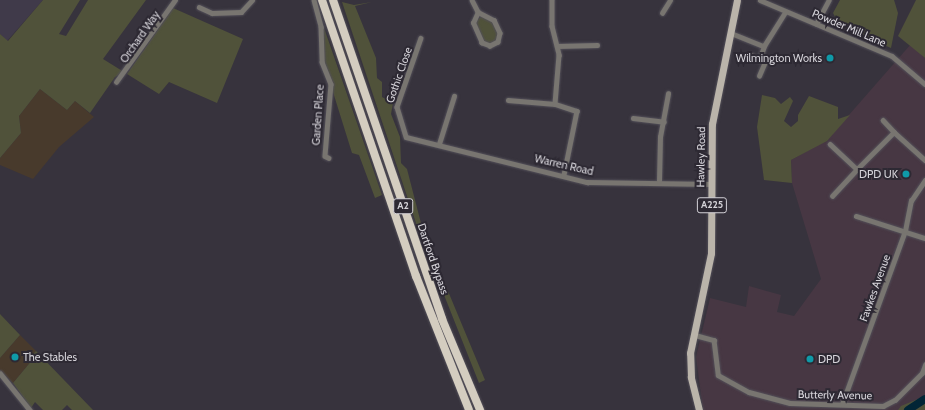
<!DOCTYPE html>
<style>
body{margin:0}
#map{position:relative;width:925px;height:410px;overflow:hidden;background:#37333d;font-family:Cabin,sans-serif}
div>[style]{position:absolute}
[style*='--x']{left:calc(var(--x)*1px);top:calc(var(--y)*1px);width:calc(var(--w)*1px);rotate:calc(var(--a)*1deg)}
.commercial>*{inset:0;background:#483a2c}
.industrial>*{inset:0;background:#473743}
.built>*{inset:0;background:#403a4a}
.green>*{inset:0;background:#50523a}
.river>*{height:8px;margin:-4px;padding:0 4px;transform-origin:4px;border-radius:4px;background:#022536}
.roads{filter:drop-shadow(0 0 1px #535059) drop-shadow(0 0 1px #535059)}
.street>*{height:4.5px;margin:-2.25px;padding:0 2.25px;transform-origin:2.25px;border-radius:2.25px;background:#787570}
.primary>*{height:7px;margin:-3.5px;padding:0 3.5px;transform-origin:3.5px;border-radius:3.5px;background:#bab4aa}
.highway>*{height:8px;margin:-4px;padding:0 4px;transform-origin:4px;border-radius:4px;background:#d4cdc0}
.dots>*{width:11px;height:11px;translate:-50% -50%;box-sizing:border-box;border:2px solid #2d2933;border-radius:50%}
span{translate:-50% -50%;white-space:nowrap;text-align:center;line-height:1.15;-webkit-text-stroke:4px #2d2933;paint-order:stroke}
.shield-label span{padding:1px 3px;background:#2d2933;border:1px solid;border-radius:3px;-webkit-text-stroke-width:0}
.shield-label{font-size:10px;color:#d5d3d9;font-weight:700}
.street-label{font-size:11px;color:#d5d3d9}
.poi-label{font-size:11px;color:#d5d3d9}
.right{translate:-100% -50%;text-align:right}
.left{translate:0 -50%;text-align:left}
</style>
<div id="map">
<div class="commercial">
<div style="clip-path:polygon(40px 89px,67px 110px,75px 101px,94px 117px,59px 147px,33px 179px,0 165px,0 158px,21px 133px,19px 116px)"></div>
<div style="clip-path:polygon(20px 335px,36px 351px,31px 356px,33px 359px,13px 383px,0 370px,0 358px)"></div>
</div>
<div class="industrial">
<div style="clip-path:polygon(911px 44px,925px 58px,925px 396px,898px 410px,703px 410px,696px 357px,710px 298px,746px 307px,749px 286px,781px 295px,777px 312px,794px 316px,821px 279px,792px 183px,791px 160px,827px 140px)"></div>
</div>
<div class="built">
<div style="clip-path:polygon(0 0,43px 0,7px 41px,0 34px)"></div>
</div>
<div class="green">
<div style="clip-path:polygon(43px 0,80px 0,59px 34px,66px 36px,88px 0,146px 0,103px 59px,124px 72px,115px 77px,90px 113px,75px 101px,67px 110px,40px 89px,19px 116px,21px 133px,0 158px,0 34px,8px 41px)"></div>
<div style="clip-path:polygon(840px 0,894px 0,898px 13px,891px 48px,840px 26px,833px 13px)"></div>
<div style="clip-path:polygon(916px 0,925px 0,925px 58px,898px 36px)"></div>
<div style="clip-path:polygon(342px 2px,354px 5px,372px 2px,355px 6px,376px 58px,377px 78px,382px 82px,382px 97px,393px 103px,391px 114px,400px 137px,401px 163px,407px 169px,423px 231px,485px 380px,479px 383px,419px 232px)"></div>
<div style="clip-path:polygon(173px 8px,243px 39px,217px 103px,169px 82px,159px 94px,127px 74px)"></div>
<div style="clip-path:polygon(483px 15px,490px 18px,499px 34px,497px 40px,489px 44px,483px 41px,474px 23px)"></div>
<div style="clip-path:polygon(323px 25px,382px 195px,375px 198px,359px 155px,352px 153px,323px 60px)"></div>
<div style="clip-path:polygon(762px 95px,775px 98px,781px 104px,790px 97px,793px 101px,784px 121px,791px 127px,798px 121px,798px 115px,809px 96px,838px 107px,838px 119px,850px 115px,827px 141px,791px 160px,792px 183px,764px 180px,757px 127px)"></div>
<div style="clip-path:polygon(0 314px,20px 335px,0 358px)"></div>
<div style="clip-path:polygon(36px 351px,93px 410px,72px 410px,67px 405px,62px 410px,43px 410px,35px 402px,31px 408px,13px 383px,33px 359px,31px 356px)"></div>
<div style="clip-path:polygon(925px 396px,925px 410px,898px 410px,901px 406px)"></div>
</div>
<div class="river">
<div style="--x:908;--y:410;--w:20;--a:-33"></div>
</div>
<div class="roads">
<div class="street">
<div style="--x:314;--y:0;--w:28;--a:75"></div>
<div style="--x:321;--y:27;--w:35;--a:88"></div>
<div style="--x:322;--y:62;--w:24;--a:68"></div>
<div style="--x:331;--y:84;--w:72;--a:94.8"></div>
<div style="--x:325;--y:156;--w:4;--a:27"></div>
<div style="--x:472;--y:0;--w:13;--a:63"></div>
<div style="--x:552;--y:0;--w:26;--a:90"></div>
<div style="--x:552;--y:26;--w:30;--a:76"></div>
<div style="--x:559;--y:55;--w:49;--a:94.7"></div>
<div style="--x:760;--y:0;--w:143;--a:23"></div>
<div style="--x:892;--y:56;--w:43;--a:40.3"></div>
<div style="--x:199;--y:7;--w:14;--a:25"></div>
<div style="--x:212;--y:13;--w:29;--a:-2"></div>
<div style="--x:241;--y:12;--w:16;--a:-47"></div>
<div style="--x:478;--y:12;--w:18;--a:27"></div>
<div style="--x:494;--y:20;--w:14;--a:65"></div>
<div style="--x:500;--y:33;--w:9;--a:103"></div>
<div style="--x:498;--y:42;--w:9;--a:153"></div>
<div style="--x:490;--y:46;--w:9;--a:-159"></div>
<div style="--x:482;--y:43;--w:22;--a:-114"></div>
<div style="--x:473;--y:23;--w:12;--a:-66"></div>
<div style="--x:662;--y:13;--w:15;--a:-58"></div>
<div style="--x:816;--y:24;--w:27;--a:-62"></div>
<div style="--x:731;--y:33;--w:35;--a:22"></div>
<div style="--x:764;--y:46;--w:40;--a:-58"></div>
<div style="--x:421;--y:38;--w:73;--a:109.2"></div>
<div style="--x:397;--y:107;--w:31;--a:73"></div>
<div style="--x:406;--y:137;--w:187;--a:14"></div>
<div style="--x:587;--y:182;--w:124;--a:0.9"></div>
<div style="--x:557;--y:46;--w:40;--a:-1.4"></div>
<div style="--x:751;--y:55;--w:9;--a:32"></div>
<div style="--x:759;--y:60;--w:15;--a:-70"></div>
<div style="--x:759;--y:76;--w:15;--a:-67"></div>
<div style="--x:765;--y:62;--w:6;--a:-162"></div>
<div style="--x:116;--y:82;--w:101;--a:-54.3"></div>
<div style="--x:508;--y:100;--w:47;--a:4.9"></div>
<div style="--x:555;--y:104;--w:23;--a:18"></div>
<div style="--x:577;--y:111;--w:65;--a:101.5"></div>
<div style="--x:633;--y:118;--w:31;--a:7"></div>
<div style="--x:883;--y:120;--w:16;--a:47"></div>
<div style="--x:439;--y:144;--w:50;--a:-72.6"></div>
<div style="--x:830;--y:144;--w:37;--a:43"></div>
<div style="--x:857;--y:169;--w:52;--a:-45"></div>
<div style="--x:894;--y:132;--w:42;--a:42.1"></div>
<div style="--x:659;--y:181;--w:44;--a:-88.7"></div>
<div style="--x:660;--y:137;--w:44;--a:-79.5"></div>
<div style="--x:832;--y:196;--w:37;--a:-47"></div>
<div style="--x:856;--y:216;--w:72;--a:17.7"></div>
<div style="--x:695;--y:335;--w:20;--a:15"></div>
<div style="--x:714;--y:340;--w:35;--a:83"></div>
<div style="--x:718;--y:375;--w:35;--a:29"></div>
<div style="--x:749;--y:392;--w:42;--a:15"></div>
<div style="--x:790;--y:403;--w:93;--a:1.8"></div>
<div style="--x:883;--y:406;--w:13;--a:-27"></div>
<div style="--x:895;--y:400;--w:38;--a:-45"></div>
<div style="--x:922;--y:373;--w:9;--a:-69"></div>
<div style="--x:0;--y:373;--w:48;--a:51"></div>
<div style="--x:842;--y:404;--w:184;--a:-70"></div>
<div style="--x:905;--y:231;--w:31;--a:-79"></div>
<div style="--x:911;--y:201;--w:25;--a:-56"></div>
</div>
<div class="primary">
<div style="--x:699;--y:410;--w:34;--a:-104"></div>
<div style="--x:691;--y:377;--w:24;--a:-92"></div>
<div style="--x:690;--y:353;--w:102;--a:-78.1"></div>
<div style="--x:711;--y:253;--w:129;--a:-89.6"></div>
<div style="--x:712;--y:124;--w:126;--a:-78.6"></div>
</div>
<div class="highway">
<div style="--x:322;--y:0;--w:292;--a:71.2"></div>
<div style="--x:416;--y:276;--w:144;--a:68.4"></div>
<div style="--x:333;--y:0;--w:337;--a:71.1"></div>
<div style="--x:442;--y:319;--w:99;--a:67.3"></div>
</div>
</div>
<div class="dots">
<div style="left:830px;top:58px;background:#0f9aa8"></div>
<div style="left:906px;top:174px;background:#0f9aa8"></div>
<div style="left:15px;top:357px;background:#0f9aa8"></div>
<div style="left:810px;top:359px;background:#0f9aa8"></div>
</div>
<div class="shield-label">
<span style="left:712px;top:205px">A225</span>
<span style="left:403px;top:206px">A2</span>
</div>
<div class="street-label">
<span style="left:849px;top:28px;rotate:23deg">Powder Mill Lane</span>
<span style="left:140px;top:37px;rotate:-55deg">Orchard Way</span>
<span style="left:399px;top:75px;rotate:-71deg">Gothic Close</span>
<span style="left:318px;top:115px;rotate:-86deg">Garden Place</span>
<span style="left:701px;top:157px;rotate:-89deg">Hawley Road</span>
<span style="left:564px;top:165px;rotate:13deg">Warren Road</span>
<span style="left:433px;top:259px;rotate:71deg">Dartford Bypass</span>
<span style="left:875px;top:288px;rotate:-70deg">Fawkes Avenue</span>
<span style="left:835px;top:395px;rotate:1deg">Butterly Avenue</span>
</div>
<div class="poi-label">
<span class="right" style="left:822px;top:58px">Wilmington Works</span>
<span class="right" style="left:898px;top:174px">DPD UK</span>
<span class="left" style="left:23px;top:357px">The Stables</span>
<span class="left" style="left:818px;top:359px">DPD</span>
</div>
</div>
